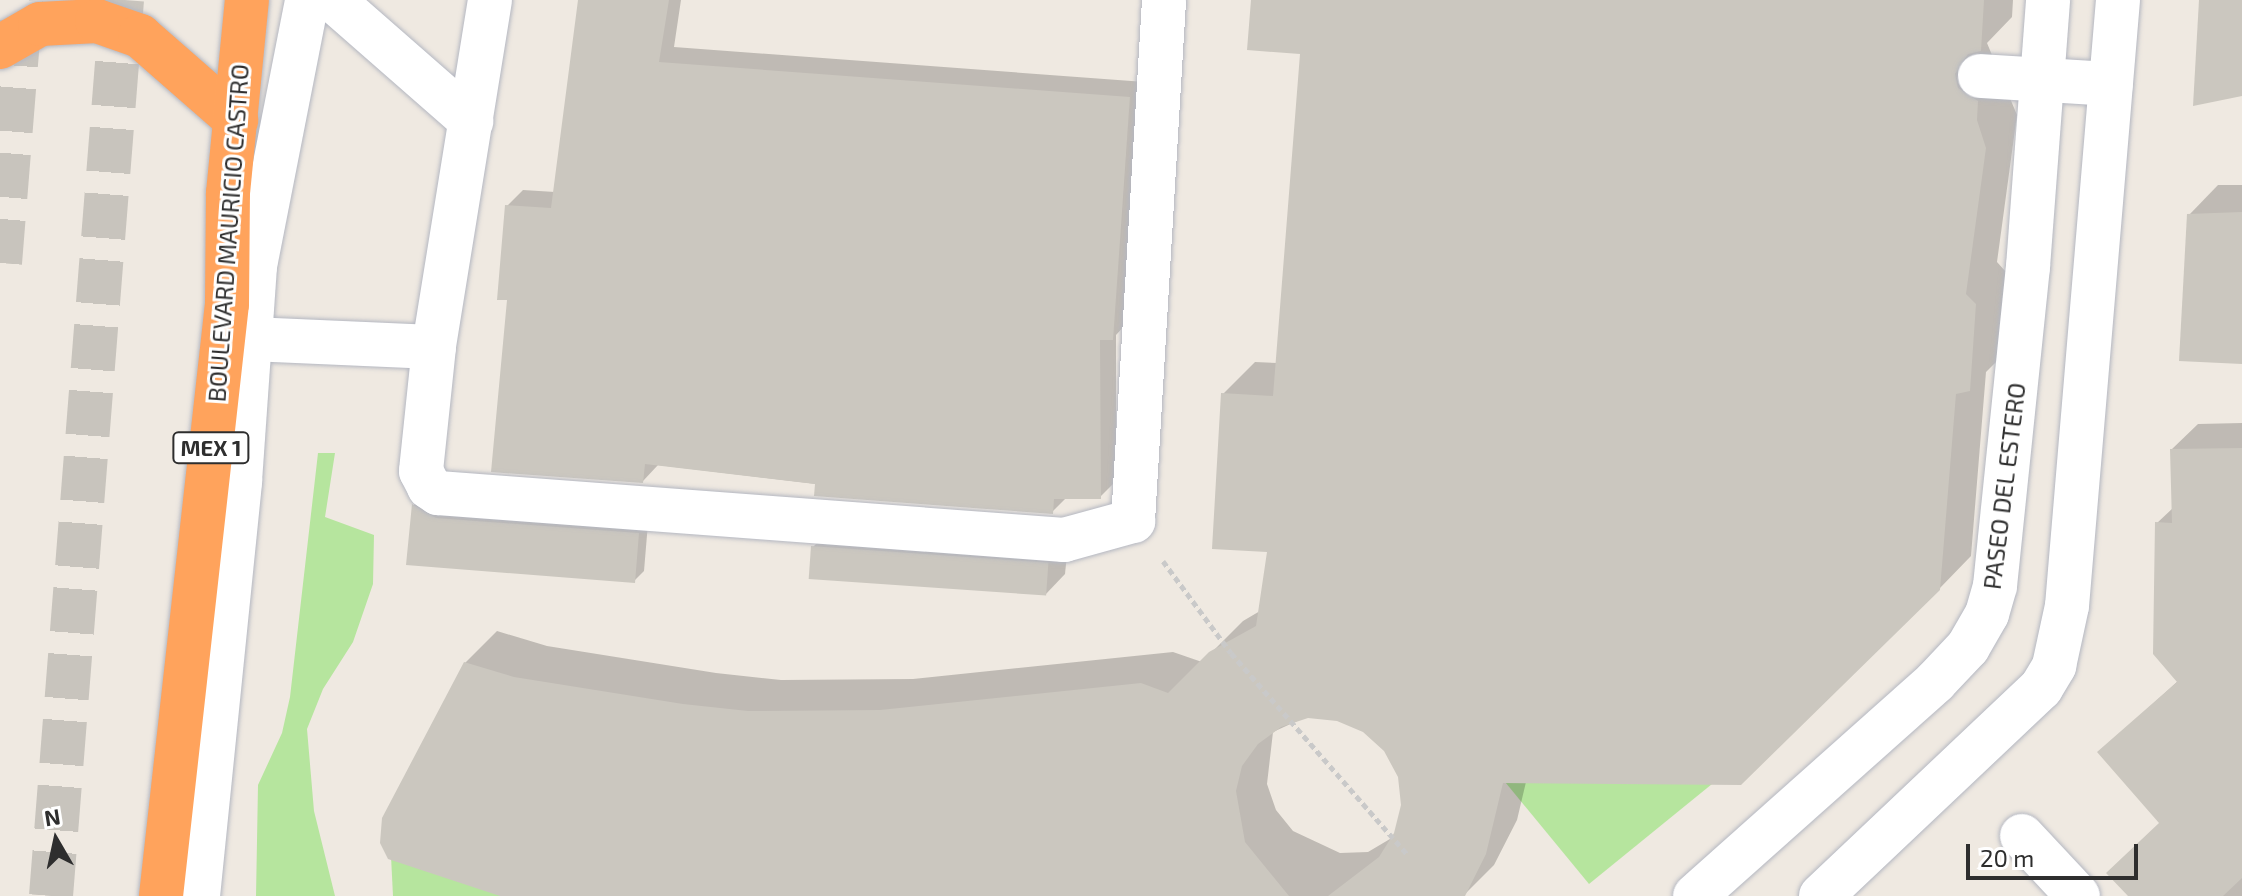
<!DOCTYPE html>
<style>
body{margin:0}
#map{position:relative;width:2242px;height:896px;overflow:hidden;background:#efe9e1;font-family:"Exo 2",sans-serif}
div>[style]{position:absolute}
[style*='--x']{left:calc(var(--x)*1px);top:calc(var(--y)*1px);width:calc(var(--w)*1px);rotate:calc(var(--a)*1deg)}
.green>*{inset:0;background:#b6e59e}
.shadow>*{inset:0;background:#0003}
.building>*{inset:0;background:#cbc7bf;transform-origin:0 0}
.highway-tunnel>*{height:44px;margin-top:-22px;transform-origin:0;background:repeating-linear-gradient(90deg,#c8c4bd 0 44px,transparent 0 66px)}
.path>*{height:5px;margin-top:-2.5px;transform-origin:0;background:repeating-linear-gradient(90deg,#c9c9c9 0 6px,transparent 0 10px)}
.roads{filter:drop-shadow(0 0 2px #b4b7c1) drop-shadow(0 0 2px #b4b7c1)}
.minor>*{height:44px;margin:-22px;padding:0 22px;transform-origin:22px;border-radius:22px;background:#fff}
.highway>*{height:44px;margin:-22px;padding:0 22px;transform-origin:22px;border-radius:22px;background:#ffa35c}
span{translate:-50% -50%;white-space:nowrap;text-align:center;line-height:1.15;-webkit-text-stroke:6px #fff;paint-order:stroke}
.shield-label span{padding:2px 6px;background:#fff;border:2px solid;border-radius:6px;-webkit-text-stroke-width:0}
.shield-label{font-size:22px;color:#2e2e2e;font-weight:700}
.street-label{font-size:24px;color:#2e2e2e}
.north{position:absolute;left:16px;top:800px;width:80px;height:80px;-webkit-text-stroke:6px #fff;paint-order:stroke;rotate:351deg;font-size:22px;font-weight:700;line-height:32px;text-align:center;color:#2e2e2e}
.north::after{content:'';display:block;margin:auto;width:28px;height:36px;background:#2e2e2e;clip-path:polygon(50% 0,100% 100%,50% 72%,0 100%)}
.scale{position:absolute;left:1966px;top:844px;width:172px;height:36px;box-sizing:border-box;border:4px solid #2e2e2e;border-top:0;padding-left:10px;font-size:24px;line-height:28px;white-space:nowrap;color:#2e2e2e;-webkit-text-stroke:6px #fff;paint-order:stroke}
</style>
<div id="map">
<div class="green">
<div style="clip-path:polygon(318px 453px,335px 453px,325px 517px,374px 535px,373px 584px,353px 642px,323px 689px,307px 729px,314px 811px,335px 896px,256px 896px,258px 785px,282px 733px,290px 697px)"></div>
<div style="clip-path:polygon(1487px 760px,1712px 784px,1589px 884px)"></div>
<div style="clip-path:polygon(391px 856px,531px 896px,393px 896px)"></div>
</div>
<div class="shadow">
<div style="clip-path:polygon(580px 0,681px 0,674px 47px,1145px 82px,1128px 322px,1116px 335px,1116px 481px,1100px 497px,1067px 497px,1052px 512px,658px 465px,643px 481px,509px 298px,507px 206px,523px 190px,555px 192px)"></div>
<div style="clip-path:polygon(evenodd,1253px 0,2013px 0,2012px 17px,1987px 43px,2017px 115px,1997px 262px,2006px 272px,2001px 357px,1986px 372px,1971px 556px,1939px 589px,1526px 782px,1517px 820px,1494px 865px,1463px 896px,511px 896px,465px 663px,497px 631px,547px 646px,716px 673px,781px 680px,913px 679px,1173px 652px,1202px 662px,1243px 621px,1260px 611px,1269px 550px,1223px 394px,1255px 362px,1278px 363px,1302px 52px,1253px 0,1308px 716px,1338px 719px,1364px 730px,1386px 750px,1400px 776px,1403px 805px,1395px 836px,1368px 852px,1340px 853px,1293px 831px,1276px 810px,1267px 784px,1273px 732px,1308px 716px)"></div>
<div style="clip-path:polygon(2218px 185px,2242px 185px,2242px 362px,2189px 215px)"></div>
<div style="clip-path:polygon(2242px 423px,2242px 896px,2131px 896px,2161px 822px,2100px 752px,2178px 681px,2157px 523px,2174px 507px,2172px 449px,2198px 424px)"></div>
<div style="clip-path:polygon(424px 495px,648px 523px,644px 571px,634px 581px,408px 563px,414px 505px)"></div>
<div style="clip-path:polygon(833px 527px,1068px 544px,1065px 574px,1045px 595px,813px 547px)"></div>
</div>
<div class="building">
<div style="clip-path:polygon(578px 0,669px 0,659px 62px,1130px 97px,1113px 340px,1100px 340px,1101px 499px,1054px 499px,1053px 514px,814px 496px,815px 484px,645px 464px,643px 483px,491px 472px,507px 300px,497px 300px,505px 205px,551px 208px)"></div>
<div style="clip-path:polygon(1251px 0,1984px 0,1981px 51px,1968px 54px,1955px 74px,1958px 88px,1978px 101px,1977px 120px,1986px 148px,1966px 294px,1976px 304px,1970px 391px,1956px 394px,1940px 590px,1741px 785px,1503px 783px,1486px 854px,1465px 896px,1328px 896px,1379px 857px,1394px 833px,1401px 805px,1398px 777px,1384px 751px,1363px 732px,1337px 721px,1308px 718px,1281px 727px,1258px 744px,1242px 766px,1236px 791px,1245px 842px,1289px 896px,500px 896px,388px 859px,380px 843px,382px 818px,464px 662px,514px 677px,683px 704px,748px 711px,880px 710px,1141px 683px,1168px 693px,1209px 652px,1256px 626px,1267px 552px,1212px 549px,1221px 393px,1273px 396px,1300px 54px,1247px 50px)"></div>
<div style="clip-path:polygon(2199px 0,2242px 0,2242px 96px,2193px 106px)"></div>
<div style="clip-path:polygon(2242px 212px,2242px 364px,2179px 361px,2187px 214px)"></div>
<div style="clip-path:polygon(2242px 448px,2242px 878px,2223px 896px,2128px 896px,2106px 873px,2159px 823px,2097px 752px,2177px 682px,2153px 654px,2155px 522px,2172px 523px,2170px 449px)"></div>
<div style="clip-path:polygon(412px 504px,436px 518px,639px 533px,635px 583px,406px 565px)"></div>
<div style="left:811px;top:546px;width:238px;height:33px;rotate:4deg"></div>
</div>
<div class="highway-tunnel">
<div style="--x:0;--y:263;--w:264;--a:-85.4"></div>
<div style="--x:51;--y:896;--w:899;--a:-85.47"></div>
</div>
<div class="path">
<div style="--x:1163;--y:561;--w:114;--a:53.5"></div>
<div style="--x:1231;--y:653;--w:269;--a:48.8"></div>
</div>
<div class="roads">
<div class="minor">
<div style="--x:333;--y:0;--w:184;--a:41.2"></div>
<div style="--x:490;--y:0;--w:351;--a:99.2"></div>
<div style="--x:434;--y:347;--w:125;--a:96"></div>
<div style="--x:421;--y:471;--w:18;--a:63"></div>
<div style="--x:429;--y:487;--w:11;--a:34"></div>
<div style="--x:438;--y:493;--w:628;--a:4.29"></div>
<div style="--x:1064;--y:540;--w:72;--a:-15.4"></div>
<div style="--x:1133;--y:521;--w:522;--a:-86.59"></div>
<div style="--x:1980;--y:76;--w:131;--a:3.5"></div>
<div style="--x:250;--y:339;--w:184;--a:2.5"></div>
<div style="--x:2022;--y:836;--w:82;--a:47"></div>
<div style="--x:198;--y:896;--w:417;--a:-84.2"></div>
<div style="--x:240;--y:481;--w:216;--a:-86"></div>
<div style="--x:255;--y:266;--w:271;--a:-78.9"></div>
<div style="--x:1695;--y:896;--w:322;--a:-41.7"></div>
<div style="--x:1935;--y:682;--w:48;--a:-46.7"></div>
<div style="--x:1968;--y:647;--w:38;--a:-60"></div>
<div style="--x:1987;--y:614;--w:29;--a:-74"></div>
<div style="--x:1995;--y:586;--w:321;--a:-84.1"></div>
<div style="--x:2028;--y:267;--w:268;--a:-85.7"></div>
<div style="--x:1821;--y:896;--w:303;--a:-43.4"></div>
<div style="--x:2041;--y:688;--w:26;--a:-59"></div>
<div style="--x:2054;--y:666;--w:61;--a:-77.8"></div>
<div style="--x:2067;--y:606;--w:608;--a:-85.19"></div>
</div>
<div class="highway">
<div style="--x:0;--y:47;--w:46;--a:-29.9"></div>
<div style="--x:40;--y:24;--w:57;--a:-3"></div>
<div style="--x:97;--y:21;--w:46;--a:19.2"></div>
<div style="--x:140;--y:36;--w:128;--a:41.2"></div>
<div style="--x:161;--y:896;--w:596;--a:-83.64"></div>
<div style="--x:227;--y:304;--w:111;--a:-89.5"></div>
<div style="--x:228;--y:193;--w:194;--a:-84.4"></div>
</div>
</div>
<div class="shield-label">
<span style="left:211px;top:448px">MEX 1</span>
</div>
<div class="street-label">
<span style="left:228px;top:233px;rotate:-86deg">BOULEVARD MAURICIO CASTRO</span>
<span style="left:2004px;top:486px;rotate:-83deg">PASEO DEL ESTERO</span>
</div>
<div class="north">N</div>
<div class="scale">20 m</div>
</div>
